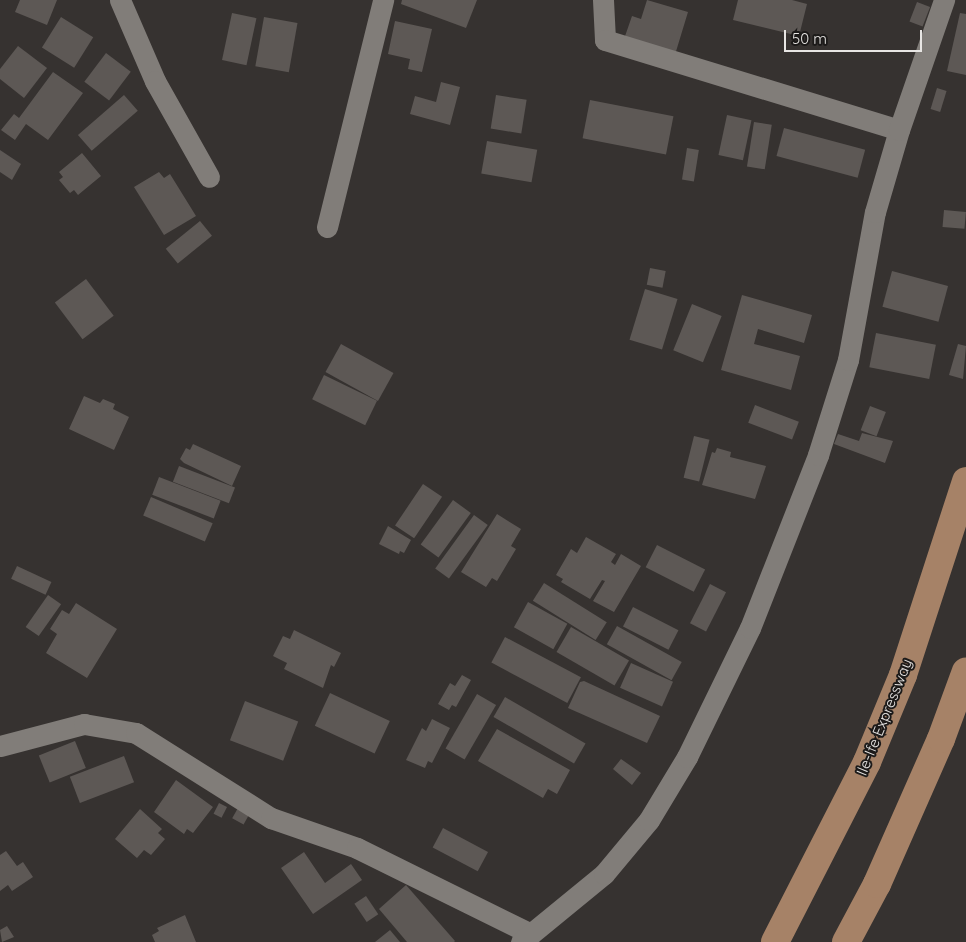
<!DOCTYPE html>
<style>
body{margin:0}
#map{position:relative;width:966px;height:942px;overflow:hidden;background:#363230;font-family:Quicksand,sans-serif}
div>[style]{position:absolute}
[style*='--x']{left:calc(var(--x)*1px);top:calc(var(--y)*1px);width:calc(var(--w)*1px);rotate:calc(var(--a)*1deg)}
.building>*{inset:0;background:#5d5855;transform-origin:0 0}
.street>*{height:21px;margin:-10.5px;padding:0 10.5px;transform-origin:10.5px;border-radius:10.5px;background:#817d79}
.primary>*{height:28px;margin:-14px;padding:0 14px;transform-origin:14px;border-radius:14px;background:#a68267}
span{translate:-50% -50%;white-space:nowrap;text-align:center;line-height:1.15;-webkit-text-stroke:4px #1c1a19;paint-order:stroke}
.street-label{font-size:15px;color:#e8e6e4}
.scale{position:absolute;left:784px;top:30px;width:138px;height:22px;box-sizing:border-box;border:2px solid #e8e6e4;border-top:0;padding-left:6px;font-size:15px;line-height:18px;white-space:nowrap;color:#e8e6e4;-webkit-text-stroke:4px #1c1a19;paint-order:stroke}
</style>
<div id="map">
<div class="building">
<div style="clip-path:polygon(20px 0,57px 0,47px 25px,15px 12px)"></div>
<div style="clip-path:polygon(402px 0,477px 0,466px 28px,401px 4px)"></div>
<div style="clip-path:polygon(647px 0,688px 12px,674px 58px,623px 42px,632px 16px,641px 19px)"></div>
<div style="clip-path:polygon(738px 0,792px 0,807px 4px,799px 36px,733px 20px)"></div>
<div style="left:917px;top:2px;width:14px;height:21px;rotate:21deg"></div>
<div style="left:232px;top:13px;width:25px;height:48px;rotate:12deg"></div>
<div style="clip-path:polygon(960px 13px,966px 14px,966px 75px,947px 71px)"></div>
<div style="left:61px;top:17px;width:38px;height:36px;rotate:32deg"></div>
<div style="left:264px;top:17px;width:34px;height:50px;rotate:10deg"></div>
<div style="clip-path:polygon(395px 21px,432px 29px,422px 72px,408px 69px,410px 59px,388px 54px)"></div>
<div style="clip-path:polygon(18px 46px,47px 68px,24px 98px,0 79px,0 69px)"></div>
<div style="left:106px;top:53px;width:31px;height:36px;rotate:37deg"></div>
<div style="clip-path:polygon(53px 72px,83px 93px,48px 140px,26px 124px,15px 140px,1px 130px,14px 114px,19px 118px)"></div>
<div style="clip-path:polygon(441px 82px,460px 87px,450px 125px,410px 114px,415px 96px,436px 102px)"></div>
<div style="left:937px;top:88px;width:10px;height:22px;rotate:17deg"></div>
<div style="left:124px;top:95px;width:21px;height:61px;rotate:49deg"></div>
<div style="left:496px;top:95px;width:31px;height:34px;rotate:9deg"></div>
<div style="left:590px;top:100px;width:85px;height:39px;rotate:11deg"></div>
<div style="left:727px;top:115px;width:25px;height:41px;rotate:12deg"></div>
<div style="left:754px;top:122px;width:18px;height:45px;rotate:9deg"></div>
<div style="left:784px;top:128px;width:84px;height:29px;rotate:15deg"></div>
<div style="left:487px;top:141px;width:51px;height:33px;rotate:10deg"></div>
<div style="left:687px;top:148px;width:12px;height:32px;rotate:9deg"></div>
<div style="clip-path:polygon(0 150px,21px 164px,12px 180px,0 172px)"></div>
<div style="clip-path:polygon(82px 153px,101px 176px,78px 195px,74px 190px,70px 193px,59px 180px,63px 177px,59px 172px)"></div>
<div style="clip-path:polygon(159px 172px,164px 178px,170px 174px,196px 216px,164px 235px,134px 187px)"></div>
<div style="left:944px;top:210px;width:22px;height:17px;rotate:5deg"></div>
<div style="left:200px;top:221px;width:19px;height:44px;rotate:51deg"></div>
<div style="left:650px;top:268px;width:16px;height:17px;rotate:11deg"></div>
<div style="left:892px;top:271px;width:58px;height:37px;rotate:15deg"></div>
<div style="left:86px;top:279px;width:46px;height:39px;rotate:53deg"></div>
<div style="left:645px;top:289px;width:34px;height:53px;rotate:17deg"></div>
<div style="clip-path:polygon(742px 295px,812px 315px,804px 343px,758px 329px,754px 344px,800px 356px,791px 390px,721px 370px)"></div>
<div style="left:692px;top:304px;width:32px;height:50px;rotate:22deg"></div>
<div style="left:876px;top:333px;width:61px;height:35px;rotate:11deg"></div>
<div style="left:341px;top:344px;width:60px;height:32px;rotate:29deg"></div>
<div style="clip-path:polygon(958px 344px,966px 346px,963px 379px,949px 375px)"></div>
<div style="left:324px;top:375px;width:59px;height:27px;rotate:26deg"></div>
<div style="clip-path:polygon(84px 396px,100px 403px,103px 399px,115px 404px,113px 409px,129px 417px,114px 450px,69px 429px)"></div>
<div style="left:755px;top:405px;width:47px;height:19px;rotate:21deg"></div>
<div style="left:870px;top:406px;width:17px;height:26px;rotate:21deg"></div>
<div style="clip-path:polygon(862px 433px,893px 441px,885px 463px,834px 444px,838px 434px,859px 441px)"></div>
<div style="left:694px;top:436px;width:16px;height:43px;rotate:14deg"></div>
<div style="clip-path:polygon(193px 444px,241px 466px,232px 486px,184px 463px,180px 459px,186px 448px,190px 450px)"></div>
<div style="clip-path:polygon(717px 448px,731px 452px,730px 457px,766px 466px,755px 499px,702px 485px,712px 452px,715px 453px)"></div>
<div style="left:179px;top:466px;width:60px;height:17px;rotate:21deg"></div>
<div style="left:159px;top:477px;width:66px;height:19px;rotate:21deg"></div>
<div style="left:423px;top:484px;width:23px;height:50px;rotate:34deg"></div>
<div style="left:151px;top:497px;width:67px;height:20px;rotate:23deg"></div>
<div style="left:453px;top:500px;width:22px;height:55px;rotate:36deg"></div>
<div style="clip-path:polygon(497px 514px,521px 529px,511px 546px,516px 549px,497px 581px,492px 578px,486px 587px,461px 572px)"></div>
<div style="left:474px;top:515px;width:17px;height:66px;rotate:36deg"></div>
<div style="clip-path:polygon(388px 526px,411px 540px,404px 553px,400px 551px,399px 554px,379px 544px)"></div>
<div style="clip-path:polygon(586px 537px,616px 554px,611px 562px,615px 565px,621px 554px,641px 566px,614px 612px,593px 601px,605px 581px,602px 580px,590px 599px,561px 582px,563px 579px,556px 575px,571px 549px,577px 553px)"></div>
<div style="left:657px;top:545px;width:54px;height:25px;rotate:27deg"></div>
<div style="left:17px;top:566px;width:38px;height:14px;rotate:25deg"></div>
<div style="left:544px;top:583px;width:74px;height:21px;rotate:32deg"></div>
<div style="left:710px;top:584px;width:18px;height:44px;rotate:27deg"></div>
<div style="left:48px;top:595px;width:16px;height:39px;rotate:35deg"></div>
<div style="left:528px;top:602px;width:45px;height:29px;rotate:29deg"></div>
<div style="clip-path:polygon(76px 603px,117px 629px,87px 678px,46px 653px,57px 634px,50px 629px,62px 610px,69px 614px)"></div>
<div style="left:633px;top:607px;width:51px;height:22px;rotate:27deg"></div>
<div style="left:617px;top:626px;width:74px;height:21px;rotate:29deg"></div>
<div style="left:571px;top:627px;width:67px;height:29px;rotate:30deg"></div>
<div style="clip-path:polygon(294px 630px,341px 653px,334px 667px,331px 665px,323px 688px,284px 669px,287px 663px,273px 656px,283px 636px,290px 639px)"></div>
<div style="left:505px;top:637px;width:86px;height:29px;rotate:28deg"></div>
<div style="left:631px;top:663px;width:46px;height:27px;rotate:24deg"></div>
<div style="clip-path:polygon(462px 675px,471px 680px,456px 707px,452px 705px,449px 710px,438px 704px,450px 683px,455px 686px)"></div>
<div style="clip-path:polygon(584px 681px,660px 716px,647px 743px,568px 708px,580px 682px)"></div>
<div style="left:330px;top:693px;width:66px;height:36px;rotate:25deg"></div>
<div style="left:477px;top:694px;width:22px;height:63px;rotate:30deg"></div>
<div style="left:505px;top:697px;width:93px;height:23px;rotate:30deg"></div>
<div style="left:245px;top:701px;width:57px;height:42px;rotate:21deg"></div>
<div style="clip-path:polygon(432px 719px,450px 728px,432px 763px,428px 761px,425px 768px,406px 760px,422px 728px,426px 731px)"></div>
<div style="clip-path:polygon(497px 729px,570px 770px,557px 794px,548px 789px,543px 798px,478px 761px)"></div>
<div style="left:75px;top:741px;width:29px;height:39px;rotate:68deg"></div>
<div style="left:124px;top:756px;width:28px;height:58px;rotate:69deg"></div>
<div style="clip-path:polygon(621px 759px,641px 773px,632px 785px,613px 769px)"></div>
<div style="clip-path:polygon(176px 780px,213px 807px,193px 833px,187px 829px,184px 834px,154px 812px)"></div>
<div style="left:219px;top:803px;width:9px;height:12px;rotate:27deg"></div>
<div style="left:239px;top:806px;width:13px;height:14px;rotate:29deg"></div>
<div style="clip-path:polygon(140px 809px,162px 829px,158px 833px,165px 839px,151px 855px,144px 850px,137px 858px,115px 839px)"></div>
<div style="left:443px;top:828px;width:51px;height:22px;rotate:28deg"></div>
<div style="clip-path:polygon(6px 851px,17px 866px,23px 862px,33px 877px,12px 891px,8px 885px,0 891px,0 855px)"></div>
<div style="clip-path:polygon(304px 852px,325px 883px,351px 864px,362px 880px,313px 914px,281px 868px)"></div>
<div style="clip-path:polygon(406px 885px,455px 941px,454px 942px,407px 942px,379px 909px)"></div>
<div style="left:366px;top:896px;width:22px;height:14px;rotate:56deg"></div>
<div style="clip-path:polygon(185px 915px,196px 942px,155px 942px,152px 935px,159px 931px,157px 928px)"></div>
<div style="clip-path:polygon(7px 926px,14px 937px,2px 942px,0 930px)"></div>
<div style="clip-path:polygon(390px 930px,400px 942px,375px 942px)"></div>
</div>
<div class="street">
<div style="--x:120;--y:0;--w:88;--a:66.6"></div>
<div style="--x:155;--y:81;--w:110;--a:60.6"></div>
<div style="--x:603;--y:0;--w:40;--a:87.1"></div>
<div style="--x:605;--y:40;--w:307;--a:17"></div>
<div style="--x:327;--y:227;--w:234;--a:-76.1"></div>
<div style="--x:0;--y:746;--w:87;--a:-14.7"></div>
<div style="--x:84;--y:724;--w:53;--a:9.8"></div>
<div style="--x:136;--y:733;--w:160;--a:32.2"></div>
<div style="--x:271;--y:818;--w:91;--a:19.2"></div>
<div style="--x:357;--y:848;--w:194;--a:26.3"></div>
<div style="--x:521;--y:942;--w:107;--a:-39.3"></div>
<div style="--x:604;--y:874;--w:70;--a:-50.2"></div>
<div style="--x:649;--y:820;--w:74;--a:-58.9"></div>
<div style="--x:687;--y:757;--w:144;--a:-64"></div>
<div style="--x:750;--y:628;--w:186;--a:-68.5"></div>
<div style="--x:818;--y:455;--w:100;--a:-72.5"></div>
<div style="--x:848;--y:360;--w:150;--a:-79.7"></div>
<div style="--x:875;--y:212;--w:85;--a:-73.7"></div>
<div style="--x:899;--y:130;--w:138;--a:-70.9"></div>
</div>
<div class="primary">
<div style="--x:775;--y:942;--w:202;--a:-62.9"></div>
<div style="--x:867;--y:762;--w:94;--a:-67.5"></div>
<div style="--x:903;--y:675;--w:204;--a:-72"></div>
<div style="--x:846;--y:942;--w:66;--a:-61.9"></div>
<div style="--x:877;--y:884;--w:158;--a:-66.2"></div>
<div style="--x:941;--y:739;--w:72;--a:-69.8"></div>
</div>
<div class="street-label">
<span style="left:884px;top:717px;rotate:-68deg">Ile-Ife Expressway</span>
</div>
<div class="scale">50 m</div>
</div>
